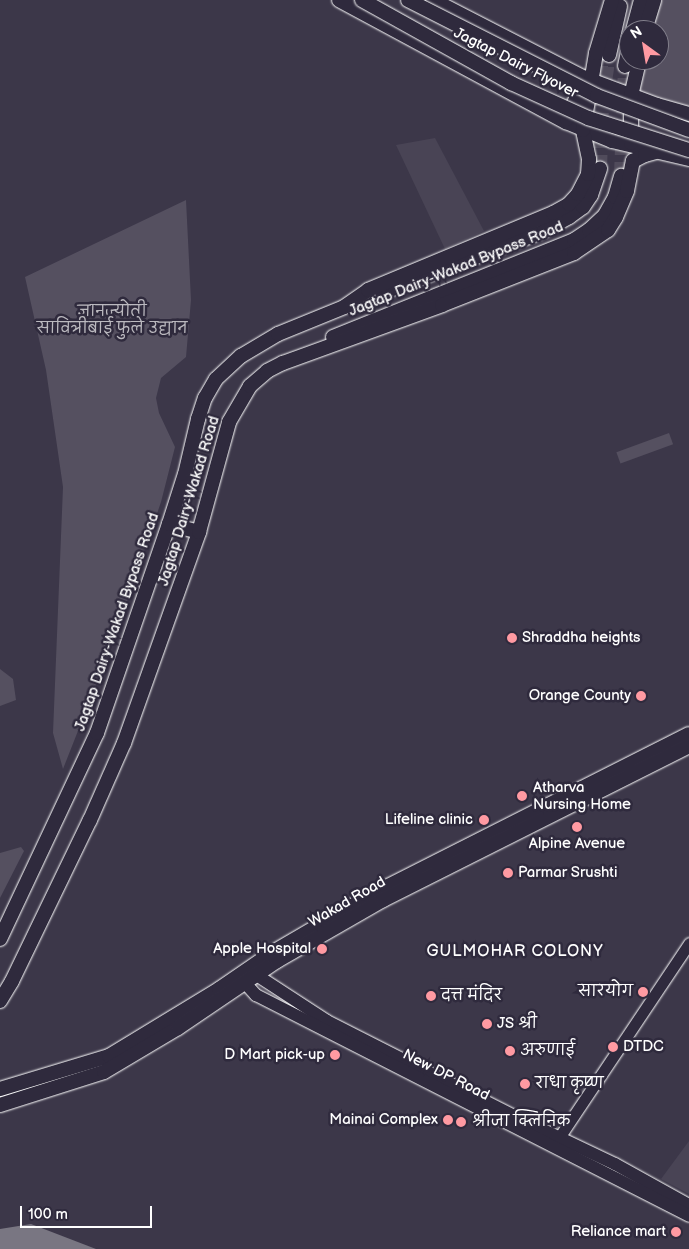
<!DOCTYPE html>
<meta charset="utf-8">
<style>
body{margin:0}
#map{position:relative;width:689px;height:1249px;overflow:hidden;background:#3c3749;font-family:"Balsamiq Sans","Playpen Sans Deva",sans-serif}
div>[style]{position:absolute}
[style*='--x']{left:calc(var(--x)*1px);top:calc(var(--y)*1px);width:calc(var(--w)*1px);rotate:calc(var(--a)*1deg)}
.built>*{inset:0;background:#494455}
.green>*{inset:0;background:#555060;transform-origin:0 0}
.water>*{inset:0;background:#797682}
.primary-tunnel>*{height:14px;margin-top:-7px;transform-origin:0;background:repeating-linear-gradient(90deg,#504b5b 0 14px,transparent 0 21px)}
.roads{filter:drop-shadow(0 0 1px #fff) drop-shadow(0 0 1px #fff)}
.tertiary>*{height:11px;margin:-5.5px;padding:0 5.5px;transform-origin:5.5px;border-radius:5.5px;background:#2f2a3d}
.secondary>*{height:12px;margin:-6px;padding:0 6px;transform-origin:6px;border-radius:6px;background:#2f2a3d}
.primary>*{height:14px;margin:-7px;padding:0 7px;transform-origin:7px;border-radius:7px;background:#2f2a3d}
.bridges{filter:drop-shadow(0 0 1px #fff) drop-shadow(0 0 1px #fff)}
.primary-bridge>*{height:14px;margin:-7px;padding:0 7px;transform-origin:7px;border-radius:7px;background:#2f2a3d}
.dots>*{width:14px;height:14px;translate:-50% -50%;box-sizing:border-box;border:2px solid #2f2a3d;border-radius:50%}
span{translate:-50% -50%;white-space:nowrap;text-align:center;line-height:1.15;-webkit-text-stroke:5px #2f2a3d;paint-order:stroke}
.street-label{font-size:15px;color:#fff}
.park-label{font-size:15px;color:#bbb9bf}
.poi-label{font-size:15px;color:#fff}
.left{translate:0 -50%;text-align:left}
.right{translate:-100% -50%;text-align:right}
.neighbourhood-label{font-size:16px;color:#fff;letter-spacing:1px}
.north{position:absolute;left:619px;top:20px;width:50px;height:50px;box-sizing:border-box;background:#2f2a3d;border:1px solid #827f8b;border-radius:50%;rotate:328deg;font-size:14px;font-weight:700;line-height:20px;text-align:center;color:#fff}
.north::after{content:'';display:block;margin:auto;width:18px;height:22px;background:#ff9aa2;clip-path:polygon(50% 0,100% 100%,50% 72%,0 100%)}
.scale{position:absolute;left:20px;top:1206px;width:132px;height:22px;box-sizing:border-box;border:2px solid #fff;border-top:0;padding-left:6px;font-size:15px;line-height:18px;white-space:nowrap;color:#fff;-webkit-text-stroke:4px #2f2a3d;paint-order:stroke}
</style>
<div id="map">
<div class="built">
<div style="clip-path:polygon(435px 138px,484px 231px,445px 249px,396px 145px)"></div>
<div style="clip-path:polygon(689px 1141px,689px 1194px,661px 1179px)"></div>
</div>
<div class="green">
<div style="clip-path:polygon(659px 0,689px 0,689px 107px,639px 92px,645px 60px,659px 60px,659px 30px,652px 30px)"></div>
<div style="clip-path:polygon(186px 200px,191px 300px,186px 357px,161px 378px,156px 398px,159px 413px,175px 447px,161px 502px,113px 642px,63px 769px,53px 733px,63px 487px,46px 370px,25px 277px)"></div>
<div style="left:669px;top:433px;width:12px;height:56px;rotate:70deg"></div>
<div style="clip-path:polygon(0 669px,13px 679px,16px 700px,0 706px)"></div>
<div style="clip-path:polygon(21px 847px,24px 851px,0 898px,0 853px)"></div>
</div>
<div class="water">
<div style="clip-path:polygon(31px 1224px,96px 1249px,0 1249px,0 1229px)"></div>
</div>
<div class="primary-tunnel">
<div style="--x:600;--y:169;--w:68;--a:-88.3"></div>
<div style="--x:602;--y:101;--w:47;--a:-81.3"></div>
<div style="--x:621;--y:176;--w:110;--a:-87.9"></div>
</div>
<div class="roads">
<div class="tertiary">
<div style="--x:554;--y:1145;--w:243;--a:-56.2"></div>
</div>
<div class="secondary">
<div style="--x:258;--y:976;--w:82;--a:33.1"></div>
<div style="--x:327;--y:1021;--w:214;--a:26.9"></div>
<div style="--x:518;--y:1118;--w:107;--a:25.4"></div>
<div style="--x:615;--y:1164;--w:85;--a:29"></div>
<div style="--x:246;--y:984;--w:15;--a:48"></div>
<div style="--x:256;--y:995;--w:486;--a:27"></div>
</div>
<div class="primary">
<div style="--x:339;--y:0;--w:258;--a:28.3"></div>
<div style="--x:566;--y:122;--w:50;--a:22.4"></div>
<div style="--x:612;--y:141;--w:79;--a:13.2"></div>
<div style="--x:433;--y:0;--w:171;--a:27.2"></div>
<div style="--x:585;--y:78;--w:77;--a:20.6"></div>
<div style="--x:657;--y:105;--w:33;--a:16"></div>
<div style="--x:633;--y:30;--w:31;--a:-75"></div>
<div style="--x:645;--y:30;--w:31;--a:-73"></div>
<div style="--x:609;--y:55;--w:50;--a:-77.3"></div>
<div style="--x:625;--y:66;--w:19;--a:-78"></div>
<div style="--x:567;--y:119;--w:45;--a:-66.3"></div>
<div style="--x:631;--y:143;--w:47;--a:-90"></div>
<div style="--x:631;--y:96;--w:37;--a:-77"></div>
<div style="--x:382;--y:293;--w:173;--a:-20.9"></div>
<div style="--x:544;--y:231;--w:29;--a:-29"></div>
<div style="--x:569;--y:217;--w:17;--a:-36"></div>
<div style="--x:583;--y:207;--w:14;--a:-56"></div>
<div style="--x:591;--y:195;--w:28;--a:-71"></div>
<div style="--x:333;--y:337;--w:260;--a:-21.9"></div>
<div style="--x:574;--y:240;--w:18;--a:-34"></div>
<div style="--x:589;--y:230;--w:22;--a:-43"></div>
<div style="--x:605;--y:215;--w:21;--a:-61"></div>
<div style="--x:615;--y:197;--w:22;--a:-74"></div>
<div style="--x:169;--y:524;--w:31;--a:15"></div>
<div style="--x:0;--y:939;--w:228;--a:-64.8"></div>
<div style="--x:97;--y:733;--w:221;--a:-71"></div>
<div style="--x:169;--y:524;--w:52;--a:-72.3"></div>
<div style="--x:185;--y:474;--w:57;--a:-76.7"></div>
<div style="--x:198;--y:419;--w:22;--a:-72"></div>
<div style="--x:205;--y:398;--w:22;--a:-60"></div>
<div style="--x:216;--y:379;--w:34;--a:-43"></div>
<div style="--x:241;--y:356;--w:43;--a:-30.7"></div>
<div style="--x:278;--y:334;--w:71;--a:-22.2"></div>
<div style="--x:344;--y:307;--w:29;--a:-35"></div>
<div style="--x:368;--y:290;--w:200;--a:-22.6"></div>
<div style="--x:553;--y:213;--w:18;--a:-29"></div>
<div style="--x:569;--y:204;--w:13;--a:-48"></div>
<div style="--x:578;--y:194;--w:22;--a:-63"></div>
<div style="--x:588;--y:174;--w:15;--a:-86"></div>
<div style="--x:589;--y:159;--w:30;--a:-102"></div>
<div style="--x:583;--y:130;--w:78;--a:-80.4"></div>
<div style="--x:596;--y:53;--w:55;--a:-73.2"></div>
<div style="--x:0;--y:1001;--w:23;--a:-59"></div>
<div style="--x:12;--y:981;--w:179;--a:-64.2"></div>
<div style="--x:90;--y:820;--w:84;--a:-66.2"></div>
<div style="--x:124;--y:743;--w:224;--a:-70.4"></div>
<div style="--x:199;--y:532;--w:114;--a:-74.7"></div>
<div style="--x:229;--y:422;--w:42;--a:-59.7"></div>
<div style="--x:250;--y:386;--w:23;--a:-41"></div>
<div style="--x:267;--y:371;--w:18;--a:-27"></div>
<div style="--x:283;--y:363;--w:169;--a:-20"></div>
<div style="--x:442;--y:305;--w:142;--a:-21.5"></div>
<div style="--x:574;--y:253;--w:41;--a:-34.1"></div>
<div style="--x:608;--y:230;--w:15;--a:-58"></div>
<div style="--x:616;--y:217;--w:28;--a:-67"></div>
<div style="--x:627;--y:191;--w:31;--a:-79"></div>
<div style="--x:633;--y:161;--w:13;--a:-27"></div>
<div style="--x:645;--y:155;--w:16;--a:-15"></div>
<div style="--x:0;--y:1089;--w:114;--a:-16.8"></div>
<div style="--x:109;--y:1056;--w:129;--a:-31.3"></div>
<div style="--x:219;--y:989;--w:65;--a:-34.4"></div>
<div style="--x:273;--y:952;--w:121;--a:-30.2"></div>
<div style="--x:378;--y:891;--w:348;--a:-26.8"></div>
<div style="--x:0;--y:1105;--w:109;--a:-17.6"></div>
<div style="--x:104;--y:1072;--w:86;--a:-30.7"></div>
<div style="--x:178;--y:1028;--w:120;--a:-34.1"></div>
<div style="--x:277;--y:961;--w:122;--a:-29.9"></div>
<div style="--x:383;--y:900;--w:343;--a:-26.7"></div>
</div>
</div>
<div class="bridges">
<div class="primary-bridge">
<div style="--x:362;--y:0;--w:171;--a:29.1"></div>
<div style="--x:511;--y:83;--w:85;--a:24.4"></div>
<div style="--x:588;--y:118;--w:106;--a:17.6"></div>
<div style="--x:408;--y:0;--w:212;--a:26.9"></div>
<div style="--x:597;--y:96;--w:98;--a:20.3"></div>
</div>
</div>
<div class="dots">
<div style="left:512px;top:638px;background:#ff9aa2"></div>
<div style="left:641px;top:696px;background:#ff9aa2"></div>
<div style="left:522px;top:796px;background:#ff9aa2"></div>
<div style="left:484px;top:820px;background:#ff9aa2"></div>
<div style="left:577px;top:827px;background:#ff9aa2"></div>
<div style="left:508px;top:873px;background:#ff9aa2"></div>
<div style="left:322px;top:949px;background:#ff9aa2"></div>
<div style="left:643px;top:992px;background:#ff9aa2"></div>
<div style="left:431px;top:996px;background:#ff9aa2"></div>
<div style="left:487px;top:1024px;background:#ff9aa2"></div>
<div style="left:613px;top:1047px;background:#ff9aa2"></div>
<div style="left:510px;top:1051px;background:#ff9aa2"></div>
<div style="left:335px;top:1055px;background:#ff9aa2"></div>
<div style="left:525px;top:1084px;background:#ff9aa2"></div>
<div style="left:448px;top:1120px;background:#ff9aa2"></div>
<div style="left:461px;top:1122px;background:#ff9aa2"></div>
<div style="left:676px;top:1232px;background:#ff9aa2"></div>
</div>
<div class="street-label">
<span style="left:516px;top:63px;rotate:27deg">Jagtap Dairy Flyover</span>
<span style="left:456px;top:269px;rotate:-22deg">Jagtap Dairy-Wakad Bypass Road</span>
<span style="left:189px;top:501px;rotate:-73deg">Jagtap Dairy-Wakad Road</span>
<span style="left:117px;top:622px;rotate:-71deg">Jagtap Dairy-Wakad Bypass Road</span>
<span style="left:347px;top:902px;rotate:-30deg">Wakad Road</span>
<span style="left:446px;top:1075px;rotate:27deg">New DP Road</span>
</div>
<div class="park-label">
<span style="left:112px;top:320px">ज्ञानज्योती<br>सावित्रीबाई फुले उद्यान</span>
</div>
<div class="poi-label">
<span class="left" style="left:522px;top:638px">Shraddha heights</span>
<span class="right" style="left:631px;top:696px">Orange County</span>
<span class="left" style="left:533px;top:796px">Atharva<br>Nursing Home</span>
<span class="right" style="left:473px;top:820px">Lifeline clinic</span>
<span style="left:577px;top:844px">Alpine Avenue</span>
<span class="left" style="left:518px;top:873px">Parmar Srushti</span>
<span class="right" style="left:311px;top:949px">Apple Hospital</span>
<span class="right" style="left:633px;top:992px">सारयोग</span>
<span class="left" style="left:441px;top:996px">दत्त मंदिर</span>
<span class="left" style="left:497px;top:1024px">JS श्री</span>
<span class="left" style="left:623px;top:1047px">DTDC</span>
<span class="left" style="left:520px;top:1051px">अरुणाई</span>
<span class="right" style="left:325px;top:1055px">D Mart pick-up</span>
<span class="left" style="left:535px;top:1084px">राधा कृष्ण</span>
<span class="right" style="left:438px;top:1120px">Mainai Complex</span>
<span class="left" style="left:472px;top:1122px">श्रीजा क्लिनिक</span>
<span class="right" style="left:666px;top:1232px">Reliance mart</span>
</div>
<div class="neighbourhood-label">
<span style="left:515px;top:952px">GULMOHAR COLONY</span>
</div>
<div class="north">N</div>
<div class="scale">100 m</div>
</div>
